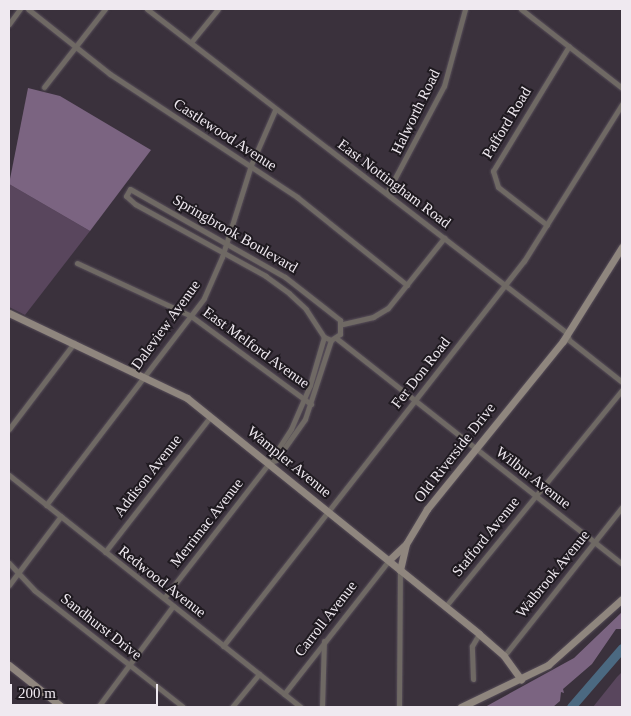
<!DOCTYPE html>
<style>
body{margin:0}
#map{position:relative;width:631px;height:716px;overflow:hidden;background:#3a313c;font-family:Georgia,serif}
div>[style]{position:absolute}
[style*='--x']{left:calc(var(--x)*1px);top:calc(var(--y)*1px);width:calc(var(--w)*1px);rotate:calc(var(--a)*1deg)}
.green>*{inset:0;background:#59465d}
.forest>*{inset:0;background:#7b6481}
.river>*{height:9px;margin:-4.5px;padding:0 4.5px;transform-origin:4.5px;border-radius:4.5px;background:#4b6981}
.roads{filter:drop-shadow(0 0 1px #574e59) drop-shadow(0 0 1px #574e59)}
.street>*{height:5px;margin:-2.5px;padding:0 2.5px;transform-origin:2.5px;border-radius:2.5px;background:#6f6964}
.secondary>*{height:7px;margin:-3.5px;padding:0 3.5px;transform-origin:3.5px;border-radius:3.5px;background:#8f867e}
span{translate:-50% -50%;white-space:nowrap;text-align:center;line-height:1.15;-webkit-text-stroke:4px #1f1a20;paint-order:stroke}
.street-label{font-size:15px;color:#efe9f0}
.frame{position:absolute;inset:0;border:10px solid #efe9f0;pointer-events:none}
.scale{position:absolute;left:10px;top:684px;width:148px;height:22px;box-sizing:border-box;border:2px solid #efe9f0;border-top:0;padding-left:6px;font-size:15px;line-height:18px;white-space:nowrap;color:#efe9f0;-webkit-text-stroke:4px #1f1a20;paint-order:stroke}
</style>
<div id="map">
<div class="green">
<div style="clip-path:polygon(9px 184px,90px 231px,25px 315px,9px 307px)"></div>
<div style="clip-path:polygon(622px 672px,622px 707px,593px 707px,617px 677px)"></div>
</div>
<div class="forest">
<div style="clip-path:polygon(28px 88px,60px 96px,151px 150px,90px 231px,9px 184px)"></div>
<div style="clip-path:polygon(622px 612px,622px 629px,616px 629px,592px 664px,563px 689px,564px 693px,561px 692px,560px 701px,553px 707px,485px 707px,574px 658px)"></div>
</div>
<div class="river">
<div style="--x:571;--y:707;--w:78;--a:-49.2"></div>
</div>
<div class="roads">
<div class="street">
<div style="--x:28;--y:9;--w:105;--a:38.4"></div>
<div style="--x:110;--y:74;--w:224;--a:33.3"></div>
<div style="--x:297;--y:197;--w:141;--a:38.7"></div>
<div style="--x:147;--y:9;--w:530;--a:37.65"></div>
<div style="--x:567;--y:333;--w:7;--a:74"></div>
<div style="--x:569;--y:340;--w:68;--a:38.4"></div>
<div style="--x:521;--y:9;--w:128;--a:38"></div>
<div style="--x:9;--y:24;--w:19;--a:-54"></div>
<div style="--x:192;--y:41;--w:41;--a:-50.9"></div>
<div style="--x:44;--y:87;--w:99;--a:-52"></div>
<div style="--x:130;--y:189;--w:178;--a:29.6"></div>
<div style="--x:285;--y:277;--w:70;--a:38"></div>
<div style="--x:340;--y:320;--w:14;--a:90"></div>
<div style="--x:340;--y:334;--w:11;--a:146"></div>
<div style="--x:331;--y:340;--w:8;--a:-157"></div>
<div style="--x:324;--y:337;--w:33;--a:-123"></div>
<div style="--x:306;--y:309;--w:23;--a:-137"></div>
<div style="--x:289;--y:293;--w:29;--a:-144"></div>
<div style="--x:266;--y:276;--w:149;--a:-151.2"></div>
<div style="--x:135;--y:204;--w:12;--a:-138"></div>
<div style="--x:126;--y:196;--w:8;--a:-60"></div>
<div style="--x:387;--y:193;--w:121;--a:-62"></div>
<div style="--x:444;--y:86;--w:80;--a:-74.7"></div>
<div style="--x:547;--y:225;--w:62;--a:-142.2"></div>
<div style="--x:498;--y:187;--w:17;--a:-107"></div>
<div style="--x:493;--y:171;--w:146;--a:-58.7"></div>
<div style="--x:77;--y:263;--w:126;--a:24.9"></div>
<div style="--x:191;--y:316;--w:149;--a:36.3"></div>
<div style="--x:343;--y:324;--w:31;--a:-13"></div>
<div style="--x:373;--y:317;--w:17;--a:-31"></div>
<div style="--x:388;--y:308;--w:90;--a:-51.3"></div>
<div style="--x:336;--y:338;--w:363;--a:38.3"></div>
<div style="--x:9;--y:429;--w:108;--a:-52.9"></div>
<div style="--x:269;--y:463;--w:8;--a:-23"></div>
<div style="--x:276;--y:460;--w:50;--a:-54.7"></div>
<div style="--x:305;--y:419;--w:83;--a:-71.8"></div>
<div style="--x:9;--y:475;--w:373;--a:38.5"></div>
<div style="--x:46;--y:505;--w:260;--a:-52.6"></div>
<div style="--x:204;--y:298;--w:45;--a:-66.3"></div>
<div style="--x:222;--y:257;--w:96;--a:-72.5"></div>
<div style="--x:251;--y:165;--w:60;--a:-66.4"></div>
<div style="--x:105;--y:552;--w:171;--a:-52.1"></div>
<div style="--x:9;--y:563;--w:37;--a:47"></div>
<div style="--x:34;--y:590;--w:189;--a:38.1"></div>
<div style="--x:9;--y:585;--w:86;--a:-53"></div>
<div style="--x:164;--y:598;--w:171;--a:-52.1"></div>
<div style="--x:269;--y:463;--w:40;--a:-57.1"></div>
<div style="--x:291;--y:429;--w:48;--a:-66.6"></div>
<div style="--x:310;--y:385;--w:50;--a:-73.7"></div>
<div style="--x:445;--y:607;--w:280;--a:-50.8"></div>
<div style="--x:223;--y:646;--w:489;--a:-52"></div>
<div style="--x:524;--y:261;--w:185;--a:-58"></div>
<div style="--x:504;--y:656;--w:190;--a:-51.6"></div>
<div style="--x:473;--y:679;--w:33;--a:-92"></div>
<div style="--x:472;--y:646;--w:14;--a:-60"></div>
<div style="--x:284;--y:694;--w:170;--a:-51.9"></div>
<div style="--x:98;--y:707;--w:126;--a:-53.4"></div>
<div style="--x:232;--y:707;--w:43;--a:-50.7"></div>
<div style="--x:322;--y:707;--w:66;--a:-88.3"></div>
<div style="--x:399;--y:707;--w:137;--a:-89.6"></div>
</div>
<div class="secondary">
<div style="--x:9;--y:313;--w:197;--a:25.5"></div>
<div style="--x:187;--y:398;--w:375;--a:38.9"></div>
<div style="--x:479;--y:634;--w:33;--a:41"></div>
<div style="--x:504;--y:656;--w:29;--a:54"></div>
<div style="--x:389;--y:560;--w:21;--a:-43"></div>
<div style="--x:400;--y:570;--w:27;--a:-77"></div>
<div style="--x:406;--y:544;--w:41;--a:-59"></div>
<div style="--x:427;--y:509;--w:216;--a:-51"></div>
<div style="--x:563;--y:341;--w:111;--a:-57.9"></div>
<div style="--x:9;--y:665;--w:68;--a:38.4"></div>
<div style="--x:461;--y:707;--w:97;--a:-25.8"></div>
<div style="--x:548;--y:665;--w:99;--a:-41.7"></div>
</div>
</div>
<div class="street-label">
<span style="left:416px;top:112px;rotate:-64deg">Halworth Road</span>
<span style="left:507px;top:123px;rotate:-59deg">Pafford Road</span>
<span style="left:225px;top:135px;rotate:33deg">Castlewood Avenue</span>
<span style="left:394px;top:184px;rotate:37deg">East Nottingham Road</span>
<span style="left:235px;top:234px;rotate:30deg">Springbrook Boulevard</span>
<span style="left:166px;top:325px;rotate:-54deg">Daleview Avenue</span>
<span style="left:256px;top:348px;rotate:36deg">East Melford Avenue</span>
<span style="left:421px;top:373px;rotate:-52deg">Fer Don Road</span>
<span style="left:455px;top:453px;rotate:-52deg">Old Riverside Drive</span>
<span style="left:289px;top:462px;rotate:39deg">Wampler Avenue</span>
<span style="left:148px;top:476px;rotate:-52deg">Addison Avenue</span>
<span style="left:533px;top:478px;rotate:38deg">Wilbur Avenue</span>
<span style="left:207px;top:523px;rotate:-52deg">Merrimac Avenue</span>
<span style="left:486px;top:537px;rotate:-51deg">Stafford Avenue</span>
<span style="left:553px;top:574px;rotate:-51deg">Walbrook Avenue</span>
<span style="left:162px;top:582px;rotate:38deg">Redwood Avenue</span>
<span style="left:326px;top:619px;rotate:-52deg">Carroll Avenue</span>
<span style="left:101px;top:627px;rotate:38deg">Sandhurst Drive</span>
</div>
<div class="frame"></div>
<div class="scale">200 m</div>
</div>
